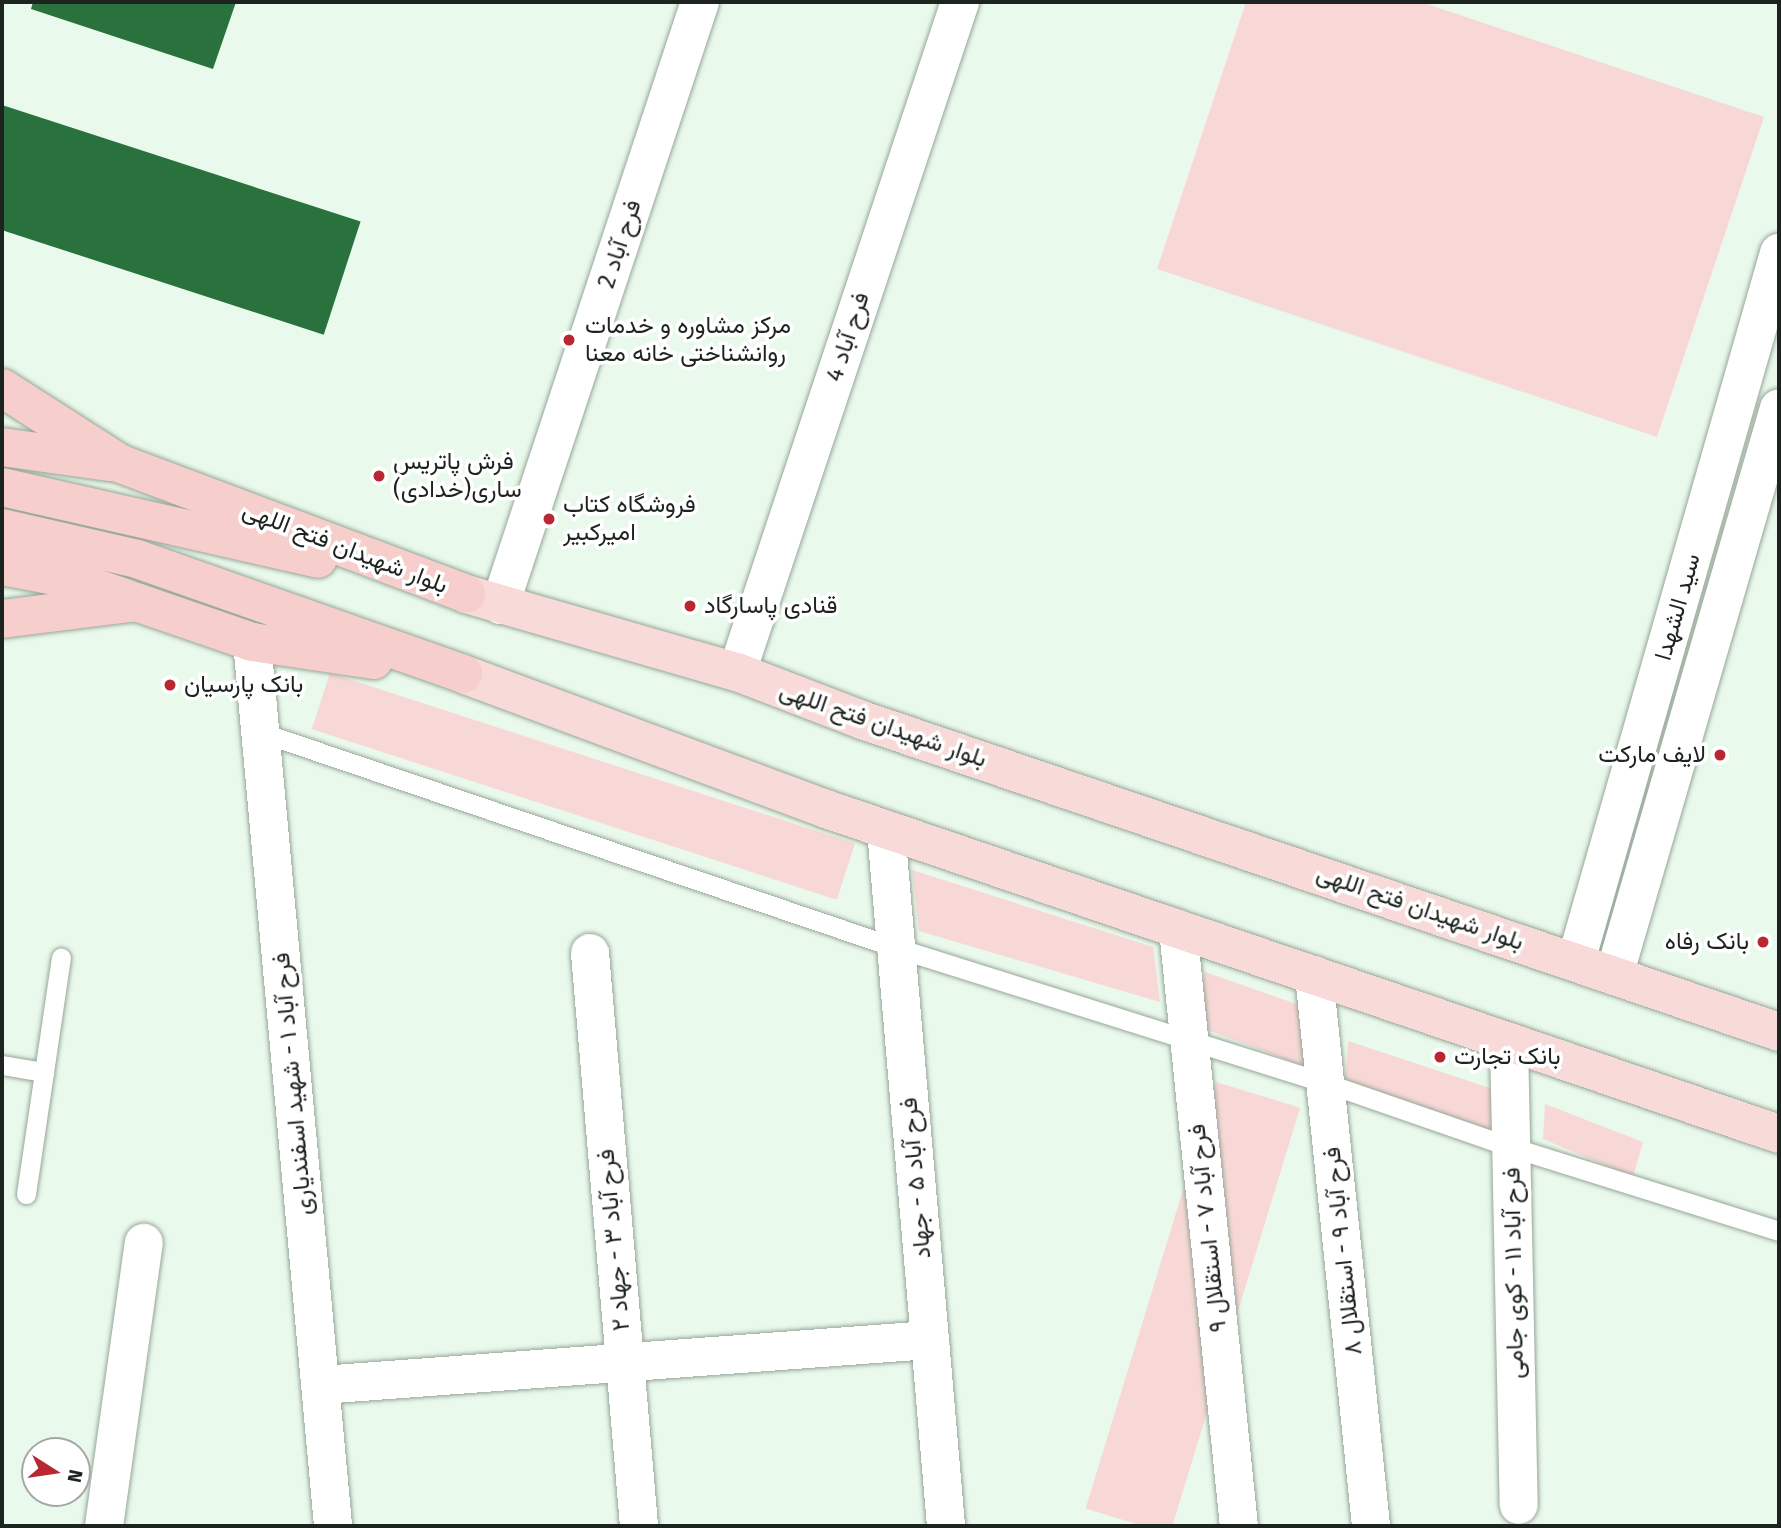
<!DOCTYPE html>
<meta charset="utf-8">
<style>
body{margin:0}
#map{position:relative;width:1781px;height:1528px;overflow:hidden;background:#e9f9eb;font-family:"Fira Sans",Vazirmatn,sans-serif}
div>[style]{position:absolute}
[style*='--x']{left:calc(var(--x)*1px);top:calc(var(--y)*1px);width:calc(var(--w)*1px);rotate:calc(var(--a)*1deg)}
.green>*{inset:0;background:#f8d8d6;transform-origin:0 0}
.building>*{inset:0;background:#2a723d;transform-origin:0 0}
.roads{filter:drop-shadow(0 0 2px #97a699) drop-shadow(0 0 2px #97a699)}
.service>*{height:19px;margin:-9.5px;padding:0 9.5px;transform-origin:9.5px;border-radius:9.5px;background:#fff}
.minor>*{height:38px;margin:-19px;padding:0 19px;transform-origin:19px;border-radius:19px;background:#fff}
.tertiary>*{height:38px;margin:-19px;padding:0 19px;transform-origin:19px;border-radius:19px;background:#fff}
.primary>*{height:38px;margin:-19px;padding:0 19px;transform-origin:19px;border-radius:19px;background:#f8dbd9}
.trunk>*{height:38px;margin:-19px;padding:0 19px;transform-origin:19px;border-radius:19px;background:#f6cfcc}
.dots>*{width:19px;height:19px;translate:-50% -50%;box-sizing:border-box;border:4px solid #fff;border-radius:50%}
span{translate:-50% -50%;white-space:nowrap;text-align:center;line-height:1.15;-webkit-text-stroke:7px #fff;paint-order:stroke}
.street-label{font-size:24px;color:#1d231e}
.poi-label{font-size:24px;color:#1d231e}
.left{translate:0 -50%;text-align:left}
.right{translate:-100% -50%;text-align:right}
.frame{position:absolute;inset:0;border:4px solid #1d231e;pointer-events:none}
.north{position:absolute;left:21px;top:1437px;width:70px;height:70px;box-sizing:border-box;background:#fff;border:2px solid #a5a7a5;border-radius:50%;rotate:102deg;font-size:19px;font-weight:700;line-height:28px;text-align:center;color:#1d231e}
.north::after{content:'';display:block;margin:auto;width:24px;height:32px;background:#b92832;clip-path:polygon(50% 0,100% 100%,50% 72%,0 100%)}
</style>
<div id="map">
<div class="green">
<div style="clip-path:polygon(1246px 2px,1421px 2px,1764px 117px,1657px 437px,1157px 269px)"></div>
<div style="left:330px;top:673px;width:552px;height:59px;rotate:18deg"></div>
<div style="clip-path:polygon(912px 870px,1153px 947px,1160px 1002px,919px 931px)"></div>
<div style="clip-path:polygon(1205px 972px,1302px 1006px,1304px 1066px,1199px 1027px)"></div>
<div style="clip-path:polygon(1348px 1041px,1496px 1090px,1492px 1135px,1345px 1084px)"></div>
<div style="left:1216px;top:1082px;width:88px;height:446px;rotate:17deg"></div>
<div style="clip-path:polygon(1545px 1104px,1643px 1142px,1633px 1177px,1543px 1139px)"></div>
</div>
<div class="building">
<div style="clip-path:polygon(33px 2px,236px 2px,213px 69px,31px 9px)"></div>
<div style="left:2px;top:105px;width:377px;height:119px;rotate:18deg"></div>
</div>
<div class="roads">
<div class="service">
<div style="--x:260;--y:732;--w:673;--a:18.73"></div>
<div style="--x:897;--y:948;--w:450;--a:17.5"></div>
<div style="--x:1326;--y:1083;--w:196;--a:19.1"></div>
<div style="--x:1511;--y:1147;--w:281;--a:17.4"></div>
<div style="--x:2;--y:1065;--w:43;--a:9.5"></div>
<div style="--x:26;--y:1194;--w:239;--a:-81.6"></div>
</div>
<div class="minor">
<div style="--x:500;--y:605;--w:635;--a:-71.65"></div>
<div style="--x:252;--y:642;--w:888;--a:84.76"></div>
<div style="--x:737;--y:672;--w:706;--a:-71.59"></div>
<div style="--x:886;--y:830;--w:699;--a:85.07"></div>
<div style="--x:1178;--y:929;--w:600;--a:84.17"></div>
<div style="--x:590;--y:953;--w:575;--a:85.11"></div>
<div style="--x:1314;--y:975;--w:554;--a:84.09"></div>
<div style="--x:1509;--y:1042;--w:463;--a:88.8"></div>
<div style="--x:321;--y:1385;--w:611;--a:-4.23"></div>
<div style="--x:104;--y:1526;--w:286;--a:-82"></div>
</div>
<div class="tertiary">
<div style="--x:1576;--y:961;--w:737;--a:-74"></div>
<div style="--x:1614;--y:976;--w:591;--a:-73.8"></div>
</div>
<div class="primary">
<div style="--x:466;--y:594;--w:282;--a:16.1"></div>
<div style="--x:737;--y:672;--w:134;--a:21"></div>
<div style="--x:862;--y:720;--w:969;--a:18.79"></div>
<div style="--x:463;--y:674;--w:387;--a:20.4"></div>
<div style="--x:826;--y:809;--w:1007;--a:18.83"></div>
</div>
<div class="trunk">
<div style="--x:2;--y:388;--w:141;--a:32.6"></div>
<div style="--x:121;--y:464;--w:369;--a:20.6"></div>
<div style="--x:2;--y:447;--w:108;--a:8"></div>
<div style="--x:2;--y:487;--w:324;--a:12.8"></div>
<div style="--x:2;--y:528;--w:139;--a:12.9"></div>
<div style="--x:137;--y:559;--w:346;--a:19.4"></div>
<div style="--x:2;--y:566;--w:65;--a:10.6"></div>
<div style="--x:66;--y:578;--w:65;--a:18.7"></div>
<div style="--x:2;--y:619;--w:135;--a:-7.2"></div>
<div style="--x:136;--y:602;--w:123;--a:19"></div>
<div style="--x:252;--y:642;--w:123;--a:8.4"></div>
</div>
</div>
<div class="dots">
<div style="left:569px;top:340px;background:#b92832"></div>
<div style="left:379px;top:476px;background:#b92832"></div>
<div style="left:549px;top:519px;background:#b92832"></div>
<div style="left:690px;top:606px;background:#b92832"></div>
<div style="left:170px;top:685px;background:#b92832"></div>
<div style="left:1720px;top:755px;background:#b92832"></div>
<div style="left:1763px;top:942px;background:#b92832"></div>
<div style="left:1440px;top:1057px;background:#b92832"></div>
</div>
<div class="street-label">
<span style="left:620px;top:244px;rotate:-72deg">فرح آباد 2</span>
<span style="left:848px;top:337px;rotate:-72deg">فرح آباد 4</span>
<span style="left:345px;top:548px;rotate:21deg">بلوار شهیدان فتح اللهی</span>
<span style="left:1678px;top:607px;rotate:-74deg">سید الشهدا</span>
<span style="left:883px;top:725px;rotate:19deg">بلوار شهیدان فتح اللهی</span>
<span style="left:1420px;top:908px;rotate:19deg">بلوار شهیدان فتح اللهی</span>
<span style="left:293px;top:1084px;rotate:-95deg">فرح آباد ۱ - شهید اسفندیاری</span>
<span style="left:916px;top:1178px;rotate:-95deg">فرح آباد ۵ - جهاد</span>
<span style="left:1208px;top:1228px;rotate:-96deg">فرح آباد ۷ - استقلال ۹</span>
<span style="left:614px;top:1240px;rotate:-95deg">فرح آباد ۳ - جهاد ۲</span>
<span style="left:1343px;top:1251px;rotate:-96deg">فرح آباد ۹ - استقلال ۸</span>
<span style="left:1514px;top:1273px;rotate:-91deg">فرح آباد ۱۱ - کوی جامی</span>
</div>
<div class="poi-label">
<span class="left" style="left:585px;top:340px">مرکز مشاوره و خدمات<br>روانشناختی خانه معنا</span>
<span class="left" style="left:393px;top:476px">فرش پاتریس<br>(خدادی)ساری</span>
<span class="left" style="left:563px;top:519px">فروشگاه کتاب<br>امیرکبیر</span>
<span class="left" style="left:704px;top:606px">قنادی پاسارگاد</span>
<span class="left" style="left:184px;top:685px">بانک پارسیان</span>
<span class="right" style="left:1706px;top:755px">لایف مارکت</span>
<span class="right" style="left:1749px;top:942px">بانک رفاه</span>
<span class="left" style="left:1454px;top:1057px">بانک تجارت</span>
</div>
<div class="frame"></div>
<div class="north">N</div>
</div>
